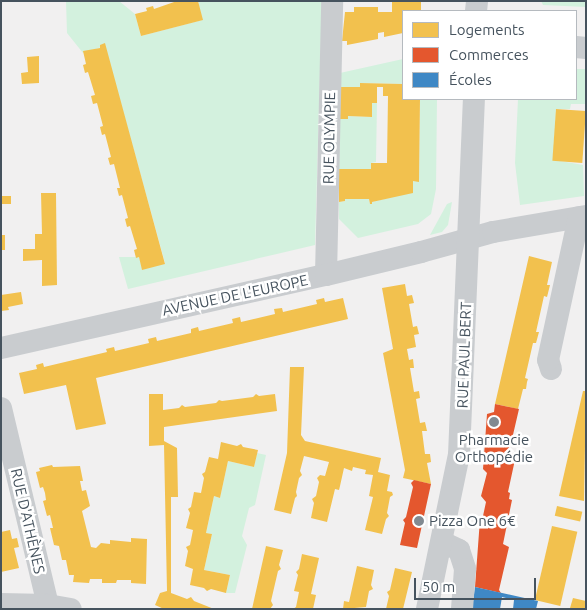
<!DOCTYPE html>
<meta charset="utf-8">
<style>
body{margin:0}
#map{position:relative;width:587px;height:610px;overflow:hidden;background:#f1f0f0;font-family:Ubuntu,sans-serif}
div>[style]{position:absolute}
[style*='--x']{left:calc(var(--x)*1px);top:calc(var(--y)*1px);width:calc(var(--w)*1px);rotate:calc(var(--a)*1deg)}
.green>*{inset:0;background:#d3f1de}
.homes>*{inset:0;background:#f2c14e;transform-origin:0 0}
.shops>*{inset:0;background:#e4572e}
.schools>*{inset:0;background:#3f88c5}
.minor>*{height:22px;margin:-11px;padding:0 11px;transform-origin:11px;border-radius:11px;background:#c9cccf}
.dots>*{width:14px;height:14px;translate:-50% -50%;box-sizing:border-box;border:2px solid #fff;border-radius:50%}
span{translate:-50% -50%;white-space:nowrap;text-align:center;line-height:1.15;-webkit-text-stroke:5px #fff;paint-order:stroke}
.street-label{font-size:15px;color:#46535e}
.poi-label{font-size:15px;color:#46535e}
.left{translate:0 -50%;text-align:left}
.frame{position:absolute;inset:0;border:2px solid #46535e;pointer-events:none}
.legend{position:absolute;left:402px;top:10px;width:175px;height:90px;box-sizing:border-box;background:#fff;border:1px solid #b5babf;margin:0;padding:6px 9px;list-style:none;font-size:15px;color:#46535e}
.legend li{display:flex;align-items:center;gap:10px;height:25px}
.legend b{width:25px;border:1px solid #b5babf}
.scale{position:absolute;left:414px;top:578px;width:122px;height:22px;box-sizing:border-box;border:2px solid #46535e;border-top:0;padding-left:6px;font-size:15px;line-height:18px;white-space:nowrap;color:#46535e;-webkit-text-stroke:4px #fff;paint-order:stroke}
</style>
<div id="map">
<div class="green">
<div style="clip-path:polygon(66px 1px,119px 1px,135px 14px,141px 36px,202px 20px,198px 1px,322px 1px,315px 245px,128px 289px,119px 257px,139px 257px,143px 269px,165px 263px,105px 46px,83px 53px,67px 33px)"></div>
<div style="clip-path:polygon(541px 1px,586px 1px,586px 7px,543px 5px)"></div>
<div style="clip-path:polygon(403px 59px,403px 84px,360px 83px,360px 87px,340px 87px,340px 73px)"></div>
<div style="clip-path:polygon(576px 69px,586px 69px,586px 104px,571px 104px,570px 109px,556px 109px,555px 160px,583px 165px,584px 196px,520px 205px,515px 163px,518px 99px,576px 99px)"></div>
<div style="clip-path:polygon(420px 99px,437px 99px,436px 189px,431px 214px,418px 224px,358px 238px,339px 219px,339px 202px,345px 201px,345px 199px,369px 199px,370px 204px,372px 204px,372px 202px,412px 192px,413px 181px,419px 181px)"></div>
<div style="clip-path:polygon(372px 103px,377px 103px,376px 162px,371px 163px,371px 169px,339px 169px,340px 119px,348px 119px,348px 116px,372px 117px)"></div>
<div style="clip-path:polygon(452px 202px,448px 225px,442px 232px,430px 235px,447px 204px)"></div>
<div style="clip-path:polygon(257px 453px,266px 455px,255px 505px,249px 508px,242px 536px,247px 545px,235px 593px,226px 593px,230px 575px,204px 570px,212px 534px,206px 533px,214px 496px,220px 498px,228px 461px,254px 467px)"></div>
</div>
<div class="homes">
<div style="clip-path:polygon(177px 1px,198px 1px,203px 20px,141px 36px,135px 14px,147px 11px,146px 8px,153px 6px,154px 9px)"></div>
<div style="clip-path:polygon(392px 1px,421px 1px,421px 11px,403px 11px,403px 33px,384px 37px,384px 32px,378px 33px,378px 39px,347px 45px,347px 41px,342px 41px,345px 12px,354px 12px,354px 7px,378px 7px,378px 12px,392px 12px)"></div>
<div style="clip-path:polygon(105px 43px,165px 264px,142px 270px,139px 257px,136px 258px,134px 250px,137px 249px,130px 226px,127px 227px,125px 219px,128px 218px,122px 195px,119px 196px,117px 188px,120px 188px,114px 164px,110px 165px,108px 158px,111px 157px,105px 134px,102px 135px,100px 127px,103px 126px,97px 103px,93px 104px,91px 96px,95px 95px,88px 72px,85px 73px,83px 65px,86px 64px,83px 51px,100px 48px,100px 45px)"></div>
<div style="clip-path:polygon(39px 56px,39px 83px,22px 84px,21px 73px,28px 72px,27px 57px)"></div>
<div style="clip-path:polygon(360px 83px,403px 84px,403px 99px,420px 99px,419px 182px,413px 181px,413px 193px,372px 202px,372px 204px,370px 204px,369px 199px,345px 199px,345px 201px,339px 202px,339px 169px,371px 169px,371px 163px,387px 163px,388px 96px,383px 96px,383px 87px,377px 87px,377px 103px,372px 103px,372px 117px,348px 116px,348px 119px,340px 119px,340px 87px,360px 87px)"></div>
<div style="left:556px;top:109px;width:30px;height:52px;rotate:4deg"></div>
<div style="clip-path:polygon(41px 193px,56px 193px,57px 285px,42px 286px,42px 260px,23px 261px,23px 249px,35px 249px,35px 234px,42px 234px)"></div>
<div style="left:11px;top:196px;width:8px;height:10px;rotate:90deg"></div>
<div style="left:1px;top:235px;width:4px;height:15px"></div>
<div style="clip-path:polygon(529px 256px,552px 262px,547px 285px,550px 285px,547px 297px,544px 296px,536px 332px,539px 332px,536px 343px,533px 343px,525px 378px,528px 379px,527px 382px,526px 389px,523px 389px,518px 409px,495px 404px)"></div>
<div style="clip-path:polygon(405px 284px,407px 296px,412px 295px,414px 303px,409px 304px,413px 327px,417px 326px,419px 334px,414px 335px,416px 347px,407px 349px,409px 360px,413px 359px,414px 368px,410px 368px,414px 392px,419px 391px,420px 398px,416px 399px,420px 423px,425px 422px,427px 431px,422px 431px,425px 454px,430px 454px,431px 462px,427px 463px,431px 484px,403px 478px,405px 470px,383px 353px,393px 349px,382px 288px)"></div>
<div style="clip-path:polygon(21px 292px,23px 304px,8px 307px,9px 310px,1px 311px,1px 295px)"></div>
<div style="clip-path:polygon(324px 298px,325px 302px,343px 298px,348px 319px,96px 378px,106px 424px,76px 430px,66px 385px,24px 394px,19px 373px,37px 369px,36px 365px,43px 363px,44px 367px,107px 352px,106px 349px,114px 347px,115px 351px,149px 343px,148px 339px,156px 337px,157px 341px,191px 333px,191px 329px,198px 327px,199px 331px,233px 323px,232px 319px,240px 317px,241px 322px,275px 314px,274px 309px,282px 308px,283px 312px,317px 304px,316px 300px)"></div>
<div style="clip-path:polygon(290px 367px,304px 367px,301px 435px,305px 441px,381px 458px,378px 472px,390px 475px,387px 491px,392px 492px,393px 495px,390px 497px,387px 513px,389px 516px,386px 519px,382px 534px,365px 530px,373px 497px,369px 496px,373px 475px,365px 474px,366px 470px,353px 467px,352px 471px,344px 468px,340px 486px,339px 490px,335px 489px,327px 522px,311px 518px,314px 503px,312px 499px,316px 496px,319px 482px,317px 478px,320px 475px,325px 476px,329px 462px,304px 456px,300px 471px,302px 475px,299px 478px,296px 492px,297px 496px,295px 498px,291px 514px,274px 510px,287px 453px)"></div>
<div style="clip-path:polygon(583px 391px,586px 391px,584px 501px,559px 496px)"></div>
<div style="clip-path:polygon(149px 394px,163px 394px,163px 410px,179px 408px,182px 405px,185px 407px,216px 403px,219px 400px,222px 401px,253px 397px,256px 394px,259px 396px,275px 394px,277px 411px,164px 427px,164px 441px,177px 448px,178px 497px,171px 497px,171px 593px,187px 599px,191px 597px,194px 601px,214px 609px,164px 609px,155px 605px,160px 593px,167px 591px,164px 445px,149px 446px)"></div>
<div style="clip-path:polygon(221px 442px,237px 446px,241px 444px,243px 447px,258px 450px,254px 467px,228px 461px,220px 498px,214px 496px,206px 533px,212px 534px,204px 570px,230px 575px,226px 593px,211px 589px,207px 591px,204px 588px,190px 585px,193px 569px,185px 566px,188px 551px,186px 547px,190px 545px,193px 530px,186px 528px,190px 513px,188px 509px,191px 507px,194px 492px,201px 493px,204px 478px,202px 474px,205px 472px,209px 457px,218px 459px)"></div>
<div style="clip-path:polygon(52px 465px,53px 467px,80px 466px,83px 481px,80px 481px,82px 491px,86px 490px,90px 506px,82px 511px,91px 547px,96px 548px,101px 543px,110px 544px,110px 540px,131px 542px,131px 538px,147px 539px,146px 584px,131px 583px,131px 580px,117px 580px,116px 583px,102px 583px,102px 579px,90px 579px,89px 583px,73px 582px,74px 575px,69px 575px,66px 560px,62px 560px,59px 546px,54px 545px,50px 528px,53px 528px,50px 515px,47px 516px,43px 501px,46px 500px,45px 493px,43px 487px,40px 488px,36px 472px,40px 471px,39px 468px)"></div>
<div style="left:557px;top:506px;width:26px;height:10px;rotate:13deg"></div>
<div style="left:552px;top:526px;width:26px;height:76px;rotate:13deg"></div>
<div style="clip-path:polygon(10px 530px,12px 539px,17px 538px,19px 547px,14px 548px,19px 568px,1px 572px,1px 532px)"></div>
<div style="clip-path:polygon(266px 546px,283px 550px,279px 565px,281px 569px,278px 571px,271px 601px,273px 605px,270px 609px,252px 609px)"></div>
<div style="clip-path:polygon(302px 554px,319px 558px,311px 594px,316px 595px,313px 609px,293px 609px,296px 607px,299px 592px,294px 591px,298px 575px,296px 572px,299px 569px)"></div>
<div style="clip-path:polygon(357px 566px,374px 570px,371px 585px,373px 589px,369px 591px,366px 607px,343px 609px,344px 601px,349px 602px)"></div>
<div style="clip-path:polygon(395px 568px,412px 572px,403px 609px,386px 609px,389px 596px,387px 592px,390px 590px)"></div>
<div style="clip-path:polygon(573px 598px,586px 601px,586px 609px,570px 608px)"></div>
</div>
<div class="shops">
<div style="clip-path:polygon(495px 404px,519px 409px,509px 452px,516px 455px,508px 492px,510px 493px,509px 499px,512px 500px,503px 544px,509px 547px,499px 590px,501px 593px,475px 587px,480px 519px,483px 516px,486px 502px,481px 496px,487px 473px,483px 469px,487px 414px,494px 412px)"></div>
<div style="clip-path:polygon(414px 480px,431px 484px,417px 548px,400px 545px,405px 523px,403px 520px,406px 517px,413px 487px,411px 483px)"></div>
</div>
<div class="schools">
<div style="clip-path:polygon(475px 587px,538px 601px,536px 609px,513px 609px,514px 600px,502px 597px,500px 609px,472px 609px)"></div>
</div>
<div class="minor">
<div style="--x:476;--y:11;--w:10;--a:-84"></div>
<div style="--x:576;--y:47;--w:10;--a:6"></div>
<div style="--x:326;--y:275;--w:274;--a:-88.7"></div>
<div style="--x:1;--y:348;--w:333;--a:-12.7"></div>
<div style="--x:326;--y:275;--w:98;--a:-13.6"></div>
<div style="--x:421;--y:252;--w:75;--a:-15.5"></div>
<div style="--x:493;--y:232;--w:94;--a:-9.8"></div>
<div style="--x:551;--y:369;--w:9;--a:-108"></div>
<div style="--x:548;--y:360;--w:146;--a:-77.8"></div>
<div style="--x:1;--y:408;--w:203;--a:76.6"></div>
<div style="--x:442;--y:542;--w:19;--a:25"></div>
<div style="--x:459;--y:550;--w:20;--a:72"></div>
<div style="--x:465;--y:569;--w:40;--a:94.3"></div>
<div style="--x:1;--y:604;--w:47;--a:1.2"></div>
<div style="--x:48;--y:605;--w:23;--a:10"></div>
<div style="--x:427;--y:609;--w:157;--a:-78.3"></div>
<div style="--x:459;--y:455;--w:356;--a:-87.6"></div>
</div>
<div class="dots">
<div style="left:494px;top:422px;background:#828a91"></div>
<div style="left:419px;top:521px;background:#828a91"></div>
</div>
<div class="street-label">
<span style="left:329px;top:138px;rotate:-89deg">RUE OLYMPIE</span>
<span style="left:235px;top:295px;rotate:-12deg">AVENUE DE L'EUROPE</span>
<span style="left:464px;top:355px;rotate:-88deg">RUE PAUL BERT</span>
<span style="left:28px;top:521px;rotate:77deg">RUE D'ATHÈNES</span>
</div>
<div class="poi-label">
<span style="left:494px;top:448px">Pharmacie<br>Orthopédie</span>
<span class="left" style="left:429px;top:521px">Pizza One 6€</span>
</div>
<div class="frame"></div>
<ul class="legend">
<li><b style="height:14px;background:#f2c14e"></b>Logements</li>
<li><b style="height:14px;background:#e4572e"></b>Commerces</li>
<li><b style="height:14px;background:#3f88c5"></b>Écoles</li>
</ul>
<div class="scale">50 m</div>
</div>
